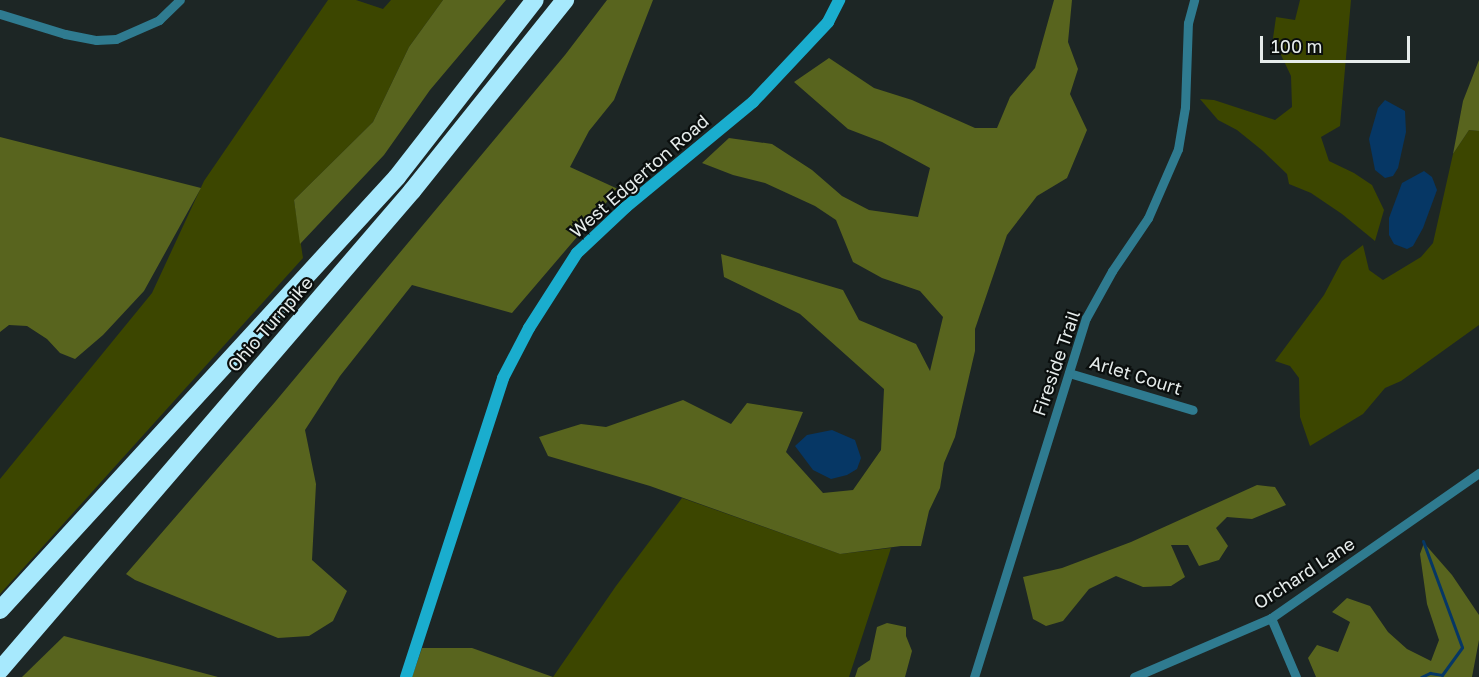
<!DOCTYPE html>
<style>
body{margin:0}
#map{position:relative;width:1479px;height:677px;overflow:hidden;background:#1d2625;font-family:"Golos Text",sans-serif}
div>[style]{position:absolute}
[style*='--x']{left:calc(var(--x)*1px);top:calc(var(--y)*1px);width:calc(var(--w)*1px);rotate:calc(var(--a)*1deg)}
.green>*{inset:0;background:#3c4600}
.forest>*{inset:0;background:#58641e}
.water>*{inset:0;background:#063765}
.stream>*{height:3px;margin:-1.5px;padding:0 1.5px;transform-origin:1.5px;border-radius:1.5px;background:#063765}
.street>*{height:9px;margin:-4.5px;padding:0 4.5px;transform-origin:4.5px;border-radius:4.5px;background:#2f7b90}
.secondary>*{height:12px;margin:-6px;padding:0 6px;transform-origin:6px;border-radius:6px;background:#1aadce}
.highway>*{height:18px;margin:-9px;padding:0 9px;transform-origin:9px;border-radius:9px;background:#a7e9fd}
span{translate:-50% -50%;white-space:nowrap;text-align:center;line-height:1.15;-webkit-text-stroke:4.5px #0a0e0d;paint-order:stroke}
.street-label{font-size:18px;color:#e6eceb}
.scale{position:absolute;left:1260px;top:36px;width:150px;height:27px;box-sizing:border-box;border:3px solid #e6eceb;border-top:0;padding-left:8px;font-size:18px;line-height:21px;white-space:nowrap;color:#e6eceb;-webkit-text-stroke:4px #0a0e0d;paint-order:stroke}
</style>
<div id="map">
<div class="green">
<div style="clip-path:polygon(328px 0,356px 0,383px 9px,391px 0,443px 0,409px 47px,373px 122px,294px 200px,303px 258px,0 594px,0 479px,152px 293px,204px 181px)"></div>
<div style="clip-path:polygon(1300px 0,1351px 0,1340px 126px,1321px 137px,1329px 161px,1354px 173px,1372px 185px,1384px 210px,1375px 241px,1342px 214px,1311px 193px,1289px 184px,1287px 174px,1263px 151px,1237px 130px,1218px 120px,1200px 99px,1214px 100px,1275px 120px,1292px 107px,1291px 76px,1273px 38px,1276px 17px,1295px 20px)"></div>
<div style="clip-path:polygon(1469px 130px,1479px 131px,1479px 325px,1401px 381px,1385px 388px,1363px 414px,1310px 446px,1300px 417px,1299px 378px,1290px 366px,1275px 361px,1324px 295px,1342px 261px,1363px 245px,1369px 270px,1383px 280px,1421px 257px,1433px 243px,1453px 154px)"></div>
<div style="clip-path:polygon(682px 498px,840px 554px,891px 548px,849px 677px,553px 677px,616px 586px)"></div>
</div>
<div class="forest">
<div style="clip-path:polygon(443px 0,506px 0,430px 90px,384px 155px,300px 244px,294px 200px,373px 122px,409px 47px)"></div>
<div style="clip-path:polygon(607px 0,653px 0,614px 100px,589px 131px,570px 167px,618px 189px,512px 313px,412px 285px,340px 376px,305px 430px,316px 484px,312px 560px,347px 591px,333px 621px,309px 636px,278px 638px,135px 580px,126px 574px,275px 402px,565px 55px)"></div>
<div style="clip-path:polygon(1054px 0,1072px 0,1068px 42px,1078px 69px,1070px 94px,1087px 130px,1067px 178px,1037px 196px,1007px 235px,975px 329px,975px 351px,955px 437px,944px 463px,940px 488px,929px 511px,921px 546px,901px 546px,840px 554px,650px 486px,548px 456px,539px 437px,581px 424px,606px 427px,683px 400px,731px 424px,747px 403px,803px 412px,786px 452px,823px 493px,853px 490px,881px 450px,884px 389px,800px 314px,724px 277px,721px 254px,843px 290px,859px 320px,916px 344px,930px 371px,943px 317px,920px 291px,882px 278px,853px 262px,836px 220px,815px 206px,765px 183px,733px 175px,702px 163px,729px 138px,772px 144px,812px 170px,842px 196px,869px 210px,918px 217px,930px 168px,882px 142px,848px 129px,794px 82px,829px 58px,874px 88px,912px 100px,975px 128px,997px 128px,1010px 97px,1035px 68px)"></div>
<div style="clip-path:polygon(1479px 60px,1479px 131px,1469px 130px,1453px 154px,1463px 101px)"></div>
<div style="clip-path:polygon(0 137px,201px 188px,144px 291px,103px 335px,75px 359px,60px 353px,47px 339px,27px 326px,9px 325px,0 332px)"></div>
<div style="clip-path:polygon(1257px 485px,1275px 487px,1286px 505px,1252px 519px,1227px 517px,1216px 528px,1228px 546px,1219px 560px,1199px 566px,1188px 545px,1171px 545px,1185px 577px,1171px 586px,1143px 587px,1116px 576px,1089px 589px,1063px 621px,1046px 626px,1033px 619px,1023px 577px,1062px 568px,1131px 542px)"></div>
<div style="clip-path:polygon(1424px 543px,1452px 575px,1479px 615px,1479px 640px,1472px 677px,1316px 677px,1308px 658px,1317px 645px,1338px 652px,1350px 622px,1332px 612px,1347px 598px,1370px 606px,1388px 632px,1407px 649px,1431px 661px,1439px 640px,1427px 604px,1420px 554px)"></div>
<div style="clip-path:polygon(887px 623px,906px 627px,906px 636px,912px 651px,905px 677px,855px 677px,858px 668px,870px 660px,877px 627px)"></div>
<div style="clip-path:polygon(64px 636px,218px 677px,22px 677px)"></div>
<div style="clip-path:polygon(422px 648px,472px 648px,553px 677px,412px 677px)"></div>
</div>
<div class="water">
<div style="clip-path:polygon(1385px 100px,1405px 111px,1406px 132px,1398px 168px,1393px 176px,1385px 178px,1375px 170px,1369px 139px,1378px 108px)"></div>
<div style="clip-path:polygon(1424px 171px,1432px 177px,1437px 190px,1423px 228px,1413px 246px,1407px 249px,1394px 244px,1389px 235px,1389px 218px,1402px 183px)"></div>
<div style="clip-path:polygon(832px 430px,855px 440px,861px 458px,857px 469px,847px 475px,831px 479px,813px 470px,795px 446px,807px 435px)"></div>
</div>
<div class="stream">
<div style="--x:1421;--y:677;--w:10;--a:-24"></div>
<div style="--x:1430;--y:673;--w:12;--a:9"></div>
<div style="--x:1442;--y:675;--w:34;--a:-54"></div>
<div style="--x:1462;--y:647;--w:113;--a:-110.2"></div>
</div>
<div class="street">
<div style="--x:0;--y:14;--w:68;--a:17.1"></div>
<div style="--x:65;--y:34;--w:32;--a:11"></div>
<div style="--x:96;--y:40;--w:20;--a:-3"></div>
<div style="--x:116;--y:39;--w:47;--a:-23.8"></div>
<div style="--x:159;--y:20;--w:29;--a:-44"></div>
<div style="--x:1069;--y:373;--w:129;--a:16.6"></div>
<div style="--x:1271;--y:618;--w:64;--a:67"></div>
<div style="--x:974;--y:677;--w:376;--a:-72.7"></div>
<div style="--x:1086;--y:318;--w:54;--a:-61"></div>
<div style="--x:1112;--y:271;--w:64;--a:-55.8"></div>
<div style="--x:1148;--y:218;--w:75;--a:-66.5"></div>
<div style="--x:1178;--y:149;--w:43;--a:-80.5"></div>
<div style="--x:1185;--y:107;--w:84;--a:-88"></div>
<div style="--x:1188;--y:23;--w:24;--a:-75"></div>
<div style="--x:1134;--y:677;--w:149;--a:-23.3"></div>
<div style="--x:1271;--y:618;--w:254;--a:-34.9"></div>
</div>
<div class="secondary">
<div style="--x:406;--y:677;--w:314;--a:-72"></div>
<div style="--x:503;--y:378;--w:56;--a:-62.5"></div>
<div style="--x:529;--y:328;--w:89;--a:-57.4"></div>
<div style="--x:577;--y:253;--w:67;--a:-43.2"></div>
<div style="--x:626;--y:207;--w:165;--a:-39.6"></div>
<div style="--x:753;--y:102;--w:110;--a:-46.8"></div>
<div style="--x:828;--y:22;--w:25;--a:-63"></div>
</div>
<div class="highway">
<div style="--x:0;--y:610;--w:587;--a:-47.48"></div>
<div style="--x:397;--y:177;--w:224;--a:-52.1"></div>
<div style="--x:0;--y:670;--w:632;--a:-49.3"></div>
<div style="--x:412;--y:191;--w:245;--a:-51.3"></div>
</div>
<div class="street-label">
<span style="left:639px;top:176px;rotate:-41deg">West Edgerton Road</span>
<span style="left:270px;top:324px;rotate:-49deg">Ohio Turnpike</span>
<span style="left:1056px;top:363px;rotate:-71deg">Fireside Trail</span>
<span style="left:1136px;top:375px;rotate:17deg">Arlet Court</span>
<span style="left:1304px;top:573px;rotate:-33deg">Orchard Lane</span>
</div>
<div class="scale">100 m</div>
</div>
